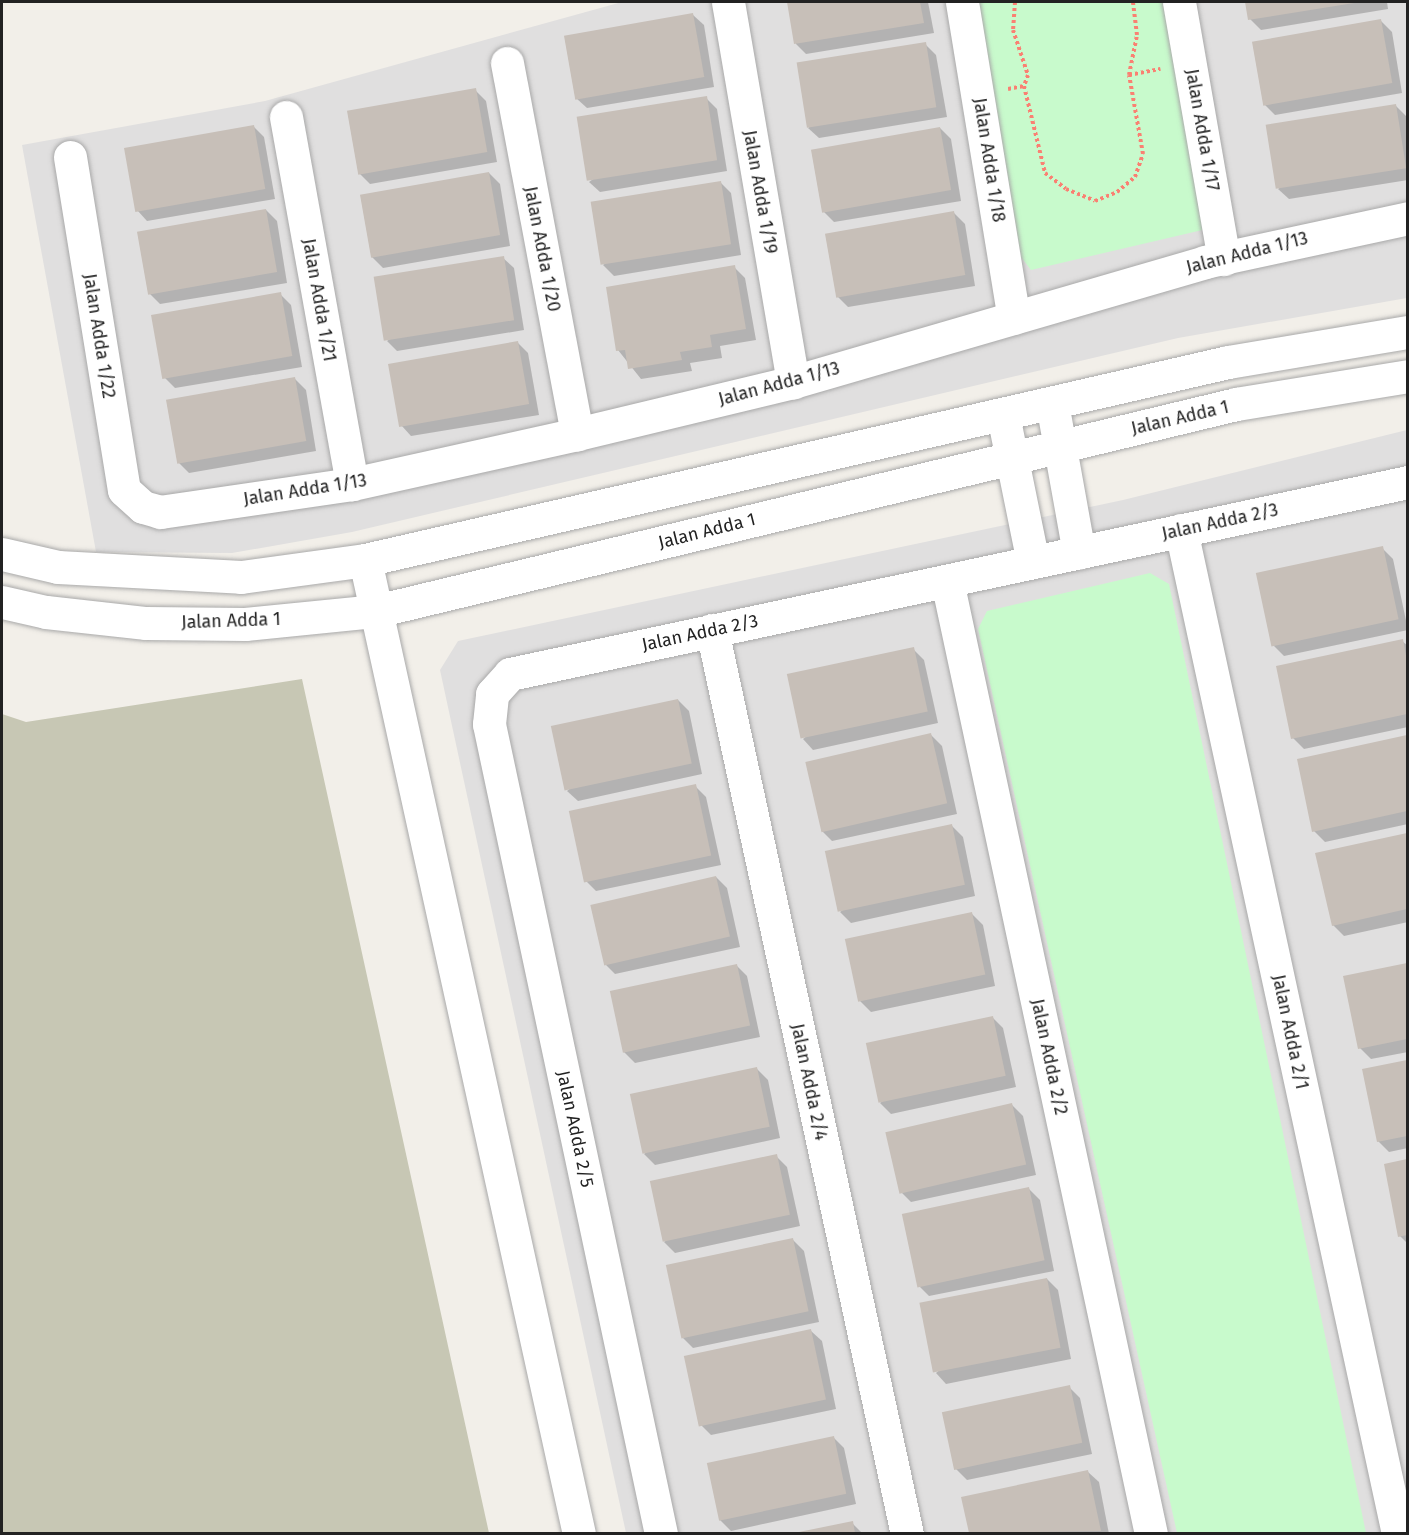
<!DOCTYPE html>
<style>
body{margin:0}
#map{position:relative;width:1409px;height:1535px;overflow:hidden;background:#f2efe9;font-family:"Fira Sans",sans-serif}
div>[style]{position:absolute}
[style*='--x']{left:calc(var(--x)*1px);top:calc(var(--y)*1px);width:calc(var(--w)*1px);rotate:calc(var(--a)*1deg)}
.residential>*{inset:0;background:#e0dfdf}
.construction>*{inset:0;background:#c7c7b4}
.park>*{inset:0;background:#c8facc}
.shadow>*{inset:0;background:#0003}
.building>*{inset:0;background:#c7bfb8;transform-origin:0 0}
.path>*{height:4px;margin-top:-2px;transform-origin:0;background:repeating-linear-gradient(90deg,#fa8072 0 3px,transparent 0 6px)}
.roads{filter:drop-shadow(0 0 2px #a9a9a9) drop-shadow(0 0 2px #a9a9a9)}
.minor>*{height:33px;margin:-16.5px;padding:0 16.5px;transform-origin:16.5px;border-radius:16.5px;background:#fff}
.tertiary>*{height:33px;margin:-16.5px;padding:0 16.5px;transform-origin:16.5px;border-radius:16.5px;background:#fff}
span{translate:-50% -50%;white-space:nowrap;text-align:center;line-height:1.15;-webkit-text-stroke:6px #fff;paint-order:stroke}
.street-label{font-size:18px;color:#222}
.frame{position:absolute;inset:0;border:3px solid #222;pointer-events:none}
</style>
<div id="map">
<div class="residential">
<div style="clip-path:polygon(622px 2px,1407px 2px,1407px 298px,1178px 338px,352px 532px,232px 553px,96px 552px,22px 145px,265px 101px)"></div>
<div style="clip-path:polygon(1407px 430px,1407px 1533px,626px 1533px,440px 670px,458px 641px,1123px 500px)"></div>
</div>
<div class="construction">
<div style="clip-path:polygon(302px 679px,489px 1533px,2px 1533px,2px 714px,26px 722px)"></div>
</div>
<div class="park">
<div style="clip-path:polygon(979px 2px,1172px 2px,1211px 228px,1031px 270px,1021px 257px)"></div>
<div style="clip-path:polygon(1150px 573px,1169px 584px,1366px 1533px,1177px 1533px,978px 629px,987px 611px)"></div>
</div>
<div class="shadow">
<div style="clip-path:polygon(788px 2px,928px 2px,934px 33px,806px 54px,796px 44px)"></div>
<div style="clip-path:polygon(1247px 2px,1387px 2px,1388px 9px,1261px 30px,1250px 19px)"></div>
<div style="clip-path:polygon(693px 15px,704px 25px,714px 87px,587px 108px,576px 98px)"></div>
<div style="clip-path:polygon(1381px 21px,1392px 32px,1402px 93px,1275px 115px,1264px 104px)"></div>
<div style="clip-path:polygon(925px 44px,936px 55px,947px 117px,819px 138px,808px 128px)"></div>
<div style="clip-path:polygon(475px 90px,486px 101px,497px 162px,370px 184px,359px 173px)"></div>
<div style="clip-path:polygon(706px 98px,717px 109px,727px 171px,600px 192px,589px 182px)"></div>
<div style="clip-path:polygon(1395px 105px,1406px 116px,1408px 180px,1289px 199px,1278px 189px)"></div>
<div style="clip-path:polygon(253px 126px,264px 137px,275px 199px,147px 221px,137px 210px)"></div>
<div style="clip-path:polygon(940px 128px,951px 139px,961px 201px,834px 222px,823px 211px)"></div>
<div style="clip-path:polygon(489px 173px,500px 184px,510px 246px,383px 268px,372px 257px)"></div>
<div style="clip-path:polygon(720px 182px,731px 193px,741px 255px,614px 276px,603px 265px)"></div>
<div style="clip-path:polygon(266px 210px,277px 221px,287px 283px,160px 304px,149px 293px)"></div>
<div style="clip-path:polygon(954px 213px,965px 224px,975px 286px,848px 307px,837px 296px)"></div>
<div style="clip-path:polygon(503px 258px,514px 268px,524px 330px,397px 351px,387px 341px)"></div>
<div style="clip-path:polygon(734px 267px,745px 278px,756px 340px,720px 346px,722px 358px,690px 363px,692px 371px,641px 379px,618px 350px)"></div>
<div style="clip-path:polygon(280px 294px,291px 305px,302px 367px,175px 388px,164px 377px)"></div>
<div style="clip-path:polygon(517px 342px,528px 353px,539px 415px,411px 436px,401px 425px)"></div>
<div style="clip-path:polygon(295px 379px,306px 390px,316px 451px,189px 473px,178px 462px)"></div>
<div style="clip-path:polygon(1382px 548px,1393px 559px,1408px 630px,1284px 656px,1273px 645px)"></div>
<div style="clip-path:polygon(1402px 641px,1408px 646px,1408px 727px,1304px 749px,1293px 738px)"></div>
<div style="clip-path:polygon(913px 649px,924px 660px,938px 723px,813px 750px,803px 739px)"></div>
<div style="clip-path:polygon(678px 700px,689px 711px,702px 774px,578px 801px,567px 791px)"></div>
<div style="clip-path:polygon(931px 735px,942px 746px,957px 814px,832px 841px,821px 830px)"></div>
<div style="clip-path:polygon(1408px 737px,1408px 824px,1325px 842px,1314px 831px,1298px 760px)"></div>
<div style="clip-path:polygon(695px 786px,706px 797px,721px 865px,596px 891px,585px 880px)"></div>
<div style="clip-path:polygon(952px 826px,963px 837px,975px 896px,851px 923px,840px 912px)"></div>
<div style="clip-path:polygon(1408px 835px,1408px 922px,1344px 936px,1333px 925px,1317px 854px)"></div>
<div style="clip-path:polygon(716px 877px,727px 888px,740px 947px,615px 974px,604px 963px)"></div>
<div style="clip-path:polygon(972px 914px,983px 925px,995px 986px,871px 1012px,860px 1001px)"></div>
<div style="clip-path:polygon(736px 965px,747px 976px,760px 1037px,635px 1063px,624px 1052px)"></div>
<div style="clip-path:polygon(1408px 965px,1408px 1052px,1371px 1059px,1360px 1048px,1345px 977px)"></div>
<div style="clip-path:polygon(992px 1017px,1003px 1028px,1016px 1087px,891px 1114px,880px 1103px)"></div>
<div style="clip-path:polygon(1408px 1061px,1408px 1148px,1389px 1152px,1378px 1141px,1364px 1070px)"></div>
<div style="clip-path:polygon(757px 1069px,768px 1080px,780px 1138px,655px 1165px,644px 1154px)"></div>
<div style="clip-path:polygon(1012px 1105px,1023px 1116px,1036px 1175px,911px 1202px,900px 1191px)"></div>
<div style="clip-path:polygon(776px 1156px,787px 1167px,800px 1226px,675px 1253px,664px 1242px)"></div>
<div style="clip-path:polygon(1408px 1161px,1408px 1244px,1400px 1236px,1385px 1165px)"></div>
<div style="clip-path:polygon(1029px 1189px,1040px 1200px,1054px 1271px,929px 1296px,918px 1285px)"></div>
<div style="clip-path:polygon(793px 1240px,804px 1251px,819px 1322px,693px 1348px,682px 1337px,668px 1266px)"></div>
<div style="clip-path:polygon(1047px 1279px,1058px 1290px,1071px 1359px,946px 1384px,936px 1373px)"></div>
<div style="clip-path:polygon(811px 1331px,822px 1341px,836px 1409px,711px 1435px,700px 1424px)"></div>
<div style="clip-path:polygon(1069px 1387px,1080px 1398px,1092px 1454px,967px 1480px,956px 1469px)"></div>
<div style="clip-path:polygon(833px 1437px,844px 1448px,856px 1504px,731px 1531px,720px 1520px,709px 1464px)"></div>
<div style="clip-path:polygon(1088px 1472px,1099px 1482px,1109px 1534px,970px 1534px,963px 1498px)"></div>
<div style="clip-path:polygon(852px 1523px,863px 1534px,801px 1534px)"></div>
</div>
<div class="building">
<div style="clip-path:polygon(787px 2px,920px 2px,924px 23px,794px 44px)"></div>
<div style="clip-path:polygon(1245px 2px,1353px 2px,1354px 3px,1248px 20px)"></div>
<div style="left:693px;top:13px;width:65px;height:131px;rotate:80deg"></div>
<div style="left:1381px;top:19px;width:65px;height:131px;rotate:80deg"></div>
<div style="left:926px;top:42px;width:66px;height:131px;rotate:81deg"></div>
<div style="left:476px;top:88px;width:65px;height:131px;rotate:80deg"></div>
<div style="left:707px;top:96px;width:65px;height:132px;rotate:81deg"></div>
<div style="left:1396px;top:104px;width:65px;height:132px;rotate:81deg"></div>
<div style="left:254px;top:125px;width:65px;height:132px;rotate:80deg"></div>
<div style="left:940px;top:127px;width:64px;height:131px;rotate:80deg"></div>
<div style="left:489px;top:172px;width:64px;height:131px;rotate:80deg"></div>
<div style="left:721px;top:181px;width:64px;height:132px;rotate:81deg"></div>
<div style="left:266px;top:209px;width:64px;height:131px;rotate:80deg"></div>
<div style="left:954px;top:211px;width:65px;height:131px;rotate:80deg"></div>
<div style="left:504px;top:256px;width:65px;height:132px;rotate:81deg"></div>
<div style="clip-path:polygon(735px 265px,746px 329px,710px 335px,712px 347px,680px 352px,682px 360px,628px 369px,625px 350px,616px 351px,606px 287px)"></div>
<div style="left:281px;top:292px;width:65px;height:132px;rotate:80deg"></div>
<div style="left:518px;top:341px;width:64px;height:132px;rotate:80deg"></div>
<div style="left:295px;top:377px;width:65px;height:131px;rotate:80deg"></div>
<div style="left:1383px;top:546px;width:75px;height:130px;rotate:78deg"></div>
<div style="clip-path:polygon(1403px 639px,1407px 661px,1407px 714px,1291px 739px,1276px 666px)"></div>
<div style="left:914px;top:647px;width:66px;height:130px;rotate:78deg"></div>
<div style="left:678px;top:699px;width:66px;height:130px;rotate:78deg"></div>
<div style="left:931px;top:733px;width:72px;height:129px;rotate:77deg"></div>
<div style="clip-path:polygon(1407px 735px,1407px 811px,1312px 832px,1297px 759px)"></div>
<div style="left:696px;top:784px;width:73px;height:130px;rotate:78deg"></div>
<div style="left:952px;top:824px;width:62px;height:130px;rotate:78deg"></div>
<div style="clip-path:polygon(1407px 833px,1407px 909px,1332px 926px,1315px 853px)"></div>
<div style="left:716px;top:876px;width:62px;height:129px;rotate:77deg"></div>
<div style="left:972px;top:912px;width:64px;height:130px;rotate:78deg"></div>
<div style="clip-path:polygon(1407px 963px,1407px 1039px,1358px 1049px,1343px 976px)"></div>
<div style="left:737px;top:964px;width:63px;height:130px;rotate:78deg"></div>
<div style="left:993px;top:1016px;width:61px;height:130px;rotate:78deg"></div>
<div style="clip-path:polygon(1407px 1060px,1407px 1136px,1377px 1142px,1362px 1069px)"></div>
<div style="left:757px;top:1067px;width:61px;height:130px;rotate:78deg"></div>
<div style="left:1012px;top:1103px;width:63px;height:130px;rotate:77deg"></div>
<div style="left:777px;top:1154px;width:62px;height:130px;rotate:78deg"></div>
<div style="clip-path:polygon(1407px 1159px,1407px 1235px,1398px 1237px,1384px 1164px)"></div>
<div style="left:1029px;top:1187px;width:75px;height:130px;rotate:78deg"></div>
<div style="left:793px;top:1238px;width:75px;height:130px;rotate:78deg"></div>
<div style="left:1047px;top:1278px;width:71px;height:130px;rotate:79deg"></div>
<div style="left:811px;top:1329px;width:72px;height:130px;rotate:78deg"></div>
<div style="left:1070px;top:1385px;width:59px;height:131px;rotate:78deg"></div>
<div style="left:834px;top:1436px;width:59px;height:130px;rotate:78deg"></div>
<div style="clip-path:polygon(1088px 1470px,1101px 1531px,969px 1533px,961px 1497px)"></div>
<div style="clip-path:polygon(853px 1521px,855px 1533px,799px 1533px,799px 1532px)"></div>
</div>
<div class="path">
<div style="--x:1015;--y:2;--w:28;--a:94"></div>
<div style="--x:1013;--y:30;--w:47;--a:71.6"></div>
<div style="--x:1028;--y:75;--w:12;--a:110"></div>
<div style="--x:1024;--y:86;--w:89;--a:76.4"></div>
<div style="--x:1045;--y:173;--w:26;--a:37"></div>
<div style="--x:1066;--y:189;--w:31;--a:22"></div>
<div style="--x:1095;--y:201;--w:24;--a:-22"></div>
<div style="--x:1117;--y:192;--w:23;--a:-40"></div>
<div style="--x:1135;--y:177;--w:24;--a:-71"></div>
<div style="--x:1143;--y:154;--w:80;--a:-100"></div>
<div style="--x:1129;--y:75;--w:41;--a:-78.7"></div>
<div style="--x:1137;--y:35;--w:33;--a:-97"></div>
<div style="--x:1129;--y:75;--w:32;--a:-11"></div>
<div style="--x:1008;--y:89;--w:16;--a:-11"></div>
</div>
<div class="roads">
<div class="minor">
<div style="--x:728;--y:2;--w:386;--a:80.3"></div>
<div style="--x:962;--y:2;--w:320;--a:80.7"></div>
<div style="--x:1179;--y:2;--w:261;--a:80.1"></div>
<div style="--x:507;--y:63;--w:378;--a:79.3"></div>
<div style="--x:286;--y:117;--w:373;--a:79.8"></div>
<div style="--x:70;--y:157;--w:337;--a:80.8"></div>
<div style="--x:124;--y:490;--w:25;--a:42"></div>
<div style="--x:143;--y:507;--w:18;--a:16"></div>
<div style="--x:160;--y:512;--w:194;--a:-8.3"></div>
<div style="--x:352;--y:484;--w:230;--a:-12.5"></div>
<div style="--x:577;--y:434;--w:222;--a:-13.5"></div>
<div style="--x:793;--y:382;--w:429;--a:-16.2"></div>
<div style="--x:1205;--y:262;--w:208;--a:-12.2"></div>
<div style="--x:1052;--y:403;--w:152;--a:79.8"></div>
<div style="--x:1003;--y:415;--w:150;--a:78.5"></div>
<div style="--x:1181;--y:530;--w:1027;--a:77.8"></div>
<div style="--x:365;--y:560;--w:997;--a:77.61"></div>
<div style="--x:947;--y:581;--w:975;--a:77.92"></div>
<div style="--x:712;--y:630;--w:925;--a:77.83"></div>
<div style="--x:661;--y:1534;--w:828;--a:-101.99"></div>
<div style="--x:489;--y:724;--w:30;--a:-84"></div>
<div style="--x:492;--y:694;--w:27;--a:-48"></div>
<div style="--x:510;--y:674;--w:918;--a:-12.07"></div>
</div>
<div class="tertiary">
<div style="--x:2;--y:554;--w:57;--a:13.1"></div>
<div style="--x:58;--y:567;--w:183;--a:3.1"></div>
<div style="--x:241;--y:577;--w:125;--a:-7.8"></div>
<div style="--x:365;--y:560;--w:885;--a:-12.92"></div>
<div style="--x:1228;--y:362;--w:182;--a:-9.5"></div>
<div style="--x:2;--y:602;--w:45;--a:12.8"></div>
<div style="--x:46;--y:612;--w:101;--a:6.3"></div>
<div style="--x:146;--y:623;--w:99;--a:0.6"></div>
<div style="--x:245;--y:624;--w:132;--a:-5.7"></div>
<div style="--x:376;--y:611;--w:885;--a:-13.53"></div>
<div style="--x:1236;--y:404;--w:174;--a:-9.2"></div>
</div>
</div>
<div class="street-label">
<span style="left:1202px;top:130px;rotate:80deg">Jalan Adda 1/17</span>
<span style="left:989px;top:160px;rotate:81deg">Jalan Adda 1/18</span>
<span style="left:760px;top:192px;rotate:80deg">Jalan Adda 1/19</span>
<span style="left:542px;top:249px;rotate:79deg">Jalan Adda 1/20</span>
<span style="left:1247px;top:253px;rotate:-14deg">Jalan Adda 1/13</span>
<span style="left:319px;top:300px;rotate:80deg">Jalan Adda 1/21</span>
<span style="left:99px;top:336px;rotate:81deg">Jalan Adda 1/22</span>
<span style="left:779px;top:384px;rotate:-15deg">Jalan Adda 1/13</span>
<span style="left:1180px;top:418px;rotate:-13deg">Jalan Adda 1</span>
<span style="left:305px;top:490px;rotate:-9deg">Jalan Adda 1/13</span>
<span style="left:1220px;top:522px;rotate:-12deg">Jalan Adda 2/3</span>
<span style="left:707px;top:531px;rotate:-14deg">Jalan Adda 1</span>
<span style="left:231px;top:621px;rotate:-2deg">Jalan Adda 1</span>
<span style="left:700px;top:633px;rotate:-12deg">Jalan Adda 2/3</span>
<span style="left:1290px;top:1032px;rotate:78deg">Jalan Adda 2/1</span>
<span style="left:1049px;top:1057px;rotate:78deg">Jalan Adda 2/2</span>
<span style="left:809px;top:1082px;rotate:78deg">Jalan Adda 2/4</span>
<span style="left:575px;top:1129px;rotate:78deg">Jalan Adda 2/5</span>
</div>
<div class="frame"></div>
</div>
